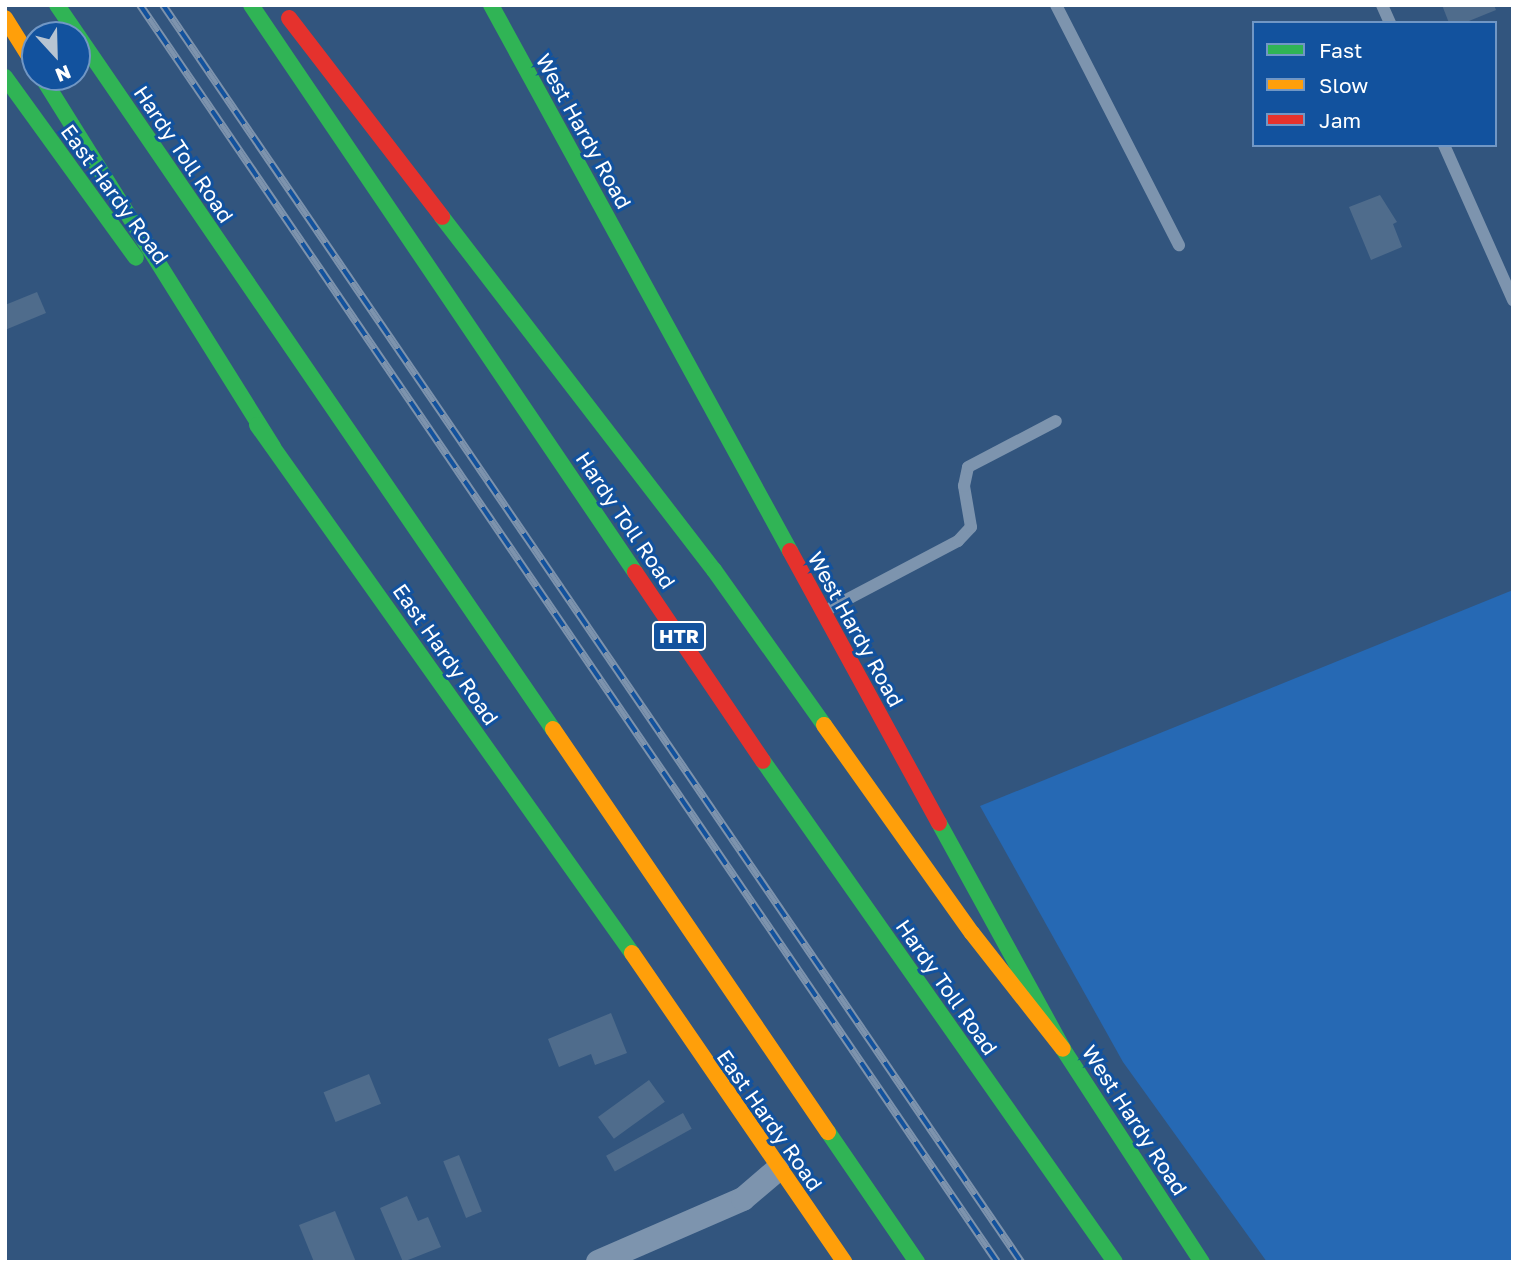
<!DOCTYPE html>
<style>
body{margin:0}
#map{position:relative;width:1518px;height:1267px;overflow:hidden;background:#32557e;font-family:"Golos Text",sans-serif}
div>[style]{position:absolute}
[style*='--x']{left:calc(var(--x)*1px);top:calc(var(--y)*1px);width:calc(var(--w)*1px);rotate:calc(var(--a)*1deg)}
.green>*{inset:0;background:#2669b4}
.building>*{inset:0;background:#4f6c8c;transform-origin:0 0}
.lane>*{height:12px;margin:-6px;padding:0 6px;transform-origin:6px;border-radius:6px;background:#7d94ae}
.street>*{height:24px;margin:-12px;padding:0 12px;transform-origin:12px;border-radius:12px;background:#7d94ae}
.fast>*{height:16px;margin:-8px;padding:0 8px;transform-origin:8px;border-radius:8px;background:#30b455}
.slow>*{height:16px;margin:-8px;padding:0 8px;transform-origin:8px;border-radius:8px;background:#ff9f0a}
.jam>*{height:16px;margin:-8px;padding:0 8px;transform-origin:8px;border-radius:8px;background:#e5322d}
.rail>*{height:8px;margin-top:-4px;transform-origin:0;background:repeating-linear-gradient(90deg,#12529e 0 16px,#7d93ad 0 32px);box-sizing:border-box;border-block:2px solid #7d93ad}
span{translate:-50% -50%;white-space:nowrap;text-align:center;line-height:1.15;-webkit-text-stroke:6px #12529e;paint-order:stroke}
.shield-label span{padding:2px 5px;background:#12529e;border:2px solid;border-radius:5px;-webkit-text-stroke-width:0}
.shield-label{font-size:19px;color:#fff;font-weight:700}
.street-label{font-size:21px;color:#fff}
.frame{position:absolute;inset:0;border:7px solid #fff;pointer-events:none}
.legend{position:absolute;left:1252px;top:21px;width:245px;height:126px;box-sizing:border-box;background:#12529e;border:2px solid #7197c5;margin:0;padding:9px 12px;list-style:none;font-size:21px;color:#fff}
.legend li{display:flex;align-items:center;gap:14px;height:35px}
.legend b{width:35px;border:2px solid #7197c5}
.north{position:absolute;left:21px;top:21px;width:70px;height:70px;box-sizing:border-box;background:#12529e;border:2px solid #7197c5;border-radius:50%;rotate:158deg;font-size:19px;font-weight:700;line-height:28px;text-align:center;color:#fff}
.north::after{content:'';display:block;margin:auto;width:24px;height:32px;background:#b7c4d2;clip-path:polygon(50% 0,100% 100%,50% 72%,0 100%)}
</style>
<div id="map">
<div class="green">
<div style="clip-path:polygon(1513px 590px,1513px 1262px,1267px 1262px,1123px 1062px,980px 806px)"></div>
</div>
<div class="building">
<div style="clip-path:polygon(1442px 5px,1494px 5px,1496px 10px,1464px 23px,1449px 23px)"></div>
<div style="clip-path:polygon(1380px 195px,1397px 222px,1393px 224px,1402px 247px,1371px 260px,1349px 207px)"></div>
<div style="clip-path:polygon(37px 292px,46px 313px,5px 330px,5px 305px)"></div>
<div style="clip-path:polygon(611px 1013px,627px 1053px,595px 1065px,591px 1054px,559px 1067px,548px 1039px)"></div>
<div style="left:369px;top:1074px;width:32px;height:49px;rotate:68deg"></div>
<div style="left:649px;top:1080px;width:27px;height:63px;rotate:54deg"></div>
<div style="left:683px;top:1113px;width:18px;height:88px;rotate:61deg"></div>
<div style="left:459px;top:1155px;width:61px;height:17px;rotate:68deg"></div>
<div style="clip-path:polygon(407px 1196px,418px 1221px,428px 1217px,441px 1247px,403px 1262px,380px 1208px)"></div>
<div style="clip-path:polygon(335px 1211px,356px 1262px,314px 1262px,299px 1225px)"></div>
</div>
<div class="lane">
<div style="--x:1056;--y:5;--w:270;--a:62.9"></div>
<div style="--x:1382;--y:5;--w:20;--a:66"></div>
<div style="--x:1444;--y:145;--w:170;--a:66"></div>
<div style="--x:827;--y:610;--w:148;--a:-27.8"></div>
<div style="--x:958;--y:541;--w:19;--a:-47"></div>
<div style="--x:971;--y:527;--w:42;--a:-99.7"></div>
<div style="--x:964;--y:486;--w:19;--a:-78"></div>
<div style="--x:968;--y:467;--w:99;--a:-27.6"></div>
</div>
<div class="street">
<div style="--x:598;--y:1262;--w:158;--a:-23.5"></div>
<div style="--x:743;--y:1199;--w:45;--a:-40.5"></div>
</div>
<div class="fast">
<div style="--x:57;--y:5;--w:878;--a:55.59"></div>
<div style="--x:251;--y:5;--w:685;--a:55.89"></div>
<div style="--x:491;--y:5;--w:623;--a:61.29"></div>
<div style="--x:5;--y:77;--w:223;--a:54.1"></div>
<div style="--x:42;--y:77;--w:436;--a:58"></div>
<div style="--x:442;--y:217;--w:446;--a:52.4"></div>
<div style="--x:714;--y:570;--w:190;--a:54.6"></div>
<div style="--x:257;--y:425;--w:648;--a:54.62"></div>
<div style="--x:763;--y:761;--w:612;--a:54.91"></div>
<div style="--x:939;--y:823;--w:258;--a:61.2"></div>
<div style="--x:1063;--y:1049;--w:254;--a:56.9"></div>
<div style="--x:828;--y:1132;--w:158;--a:55.6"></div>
</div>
<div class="slow">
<div style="--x:5;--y:18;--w:57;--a:58"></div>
<div style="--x:824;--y:725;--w:255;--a:54.6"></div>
<div style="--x:972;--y:933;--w:147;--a:51.9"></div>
<div style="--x:553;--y:729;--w:488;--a:55.7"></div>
<div style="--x:632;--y:953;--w:375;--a:55.5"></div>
</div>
<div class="jam">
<div style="--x:289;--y:18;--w:251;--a:52.4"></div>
<div style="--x:790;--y:551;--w:310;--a:61.3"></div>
<div style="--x:635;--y:572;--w:228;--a:55.9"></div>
</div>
<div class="rail">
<div style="--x:140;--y:5;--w:1521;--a:55.71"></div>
<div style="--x:163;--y:5;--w:1522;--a:55.68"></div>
</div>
<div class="shield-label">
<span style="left:679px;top:636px">HTR</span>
</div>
<div class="street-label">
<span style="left:584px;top:131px;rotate:61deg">West Hardy Road</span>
<span style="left:184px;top:154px;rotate:56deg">Hardy Toll Road</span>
<span style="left:115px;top:194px;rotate:54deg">East Hardy Road</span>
<span style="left:626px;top:520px;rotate:56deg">Hardy Toll Road</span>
<span style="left:856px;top:629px;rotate:61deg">West Hardy Road</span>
<span style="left:446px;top:654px;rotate:55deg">East Hardy Road</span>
<span style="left:947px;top:987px;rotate:55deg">Hardy Toll Road</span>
<span style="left:770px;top:1120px;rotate:55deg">East Hardy Road</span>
<span style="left:1135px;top:1120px;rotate:57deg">West Hardy Road</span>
</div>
<div class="frame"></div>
<ul class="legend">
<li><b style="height:9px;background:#30b455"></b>Fast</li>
<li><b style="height:9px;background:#ff9f0a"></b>Slow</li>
<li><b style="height:9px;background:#e5322d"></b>Jam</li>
</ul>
<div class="north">N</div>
</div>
